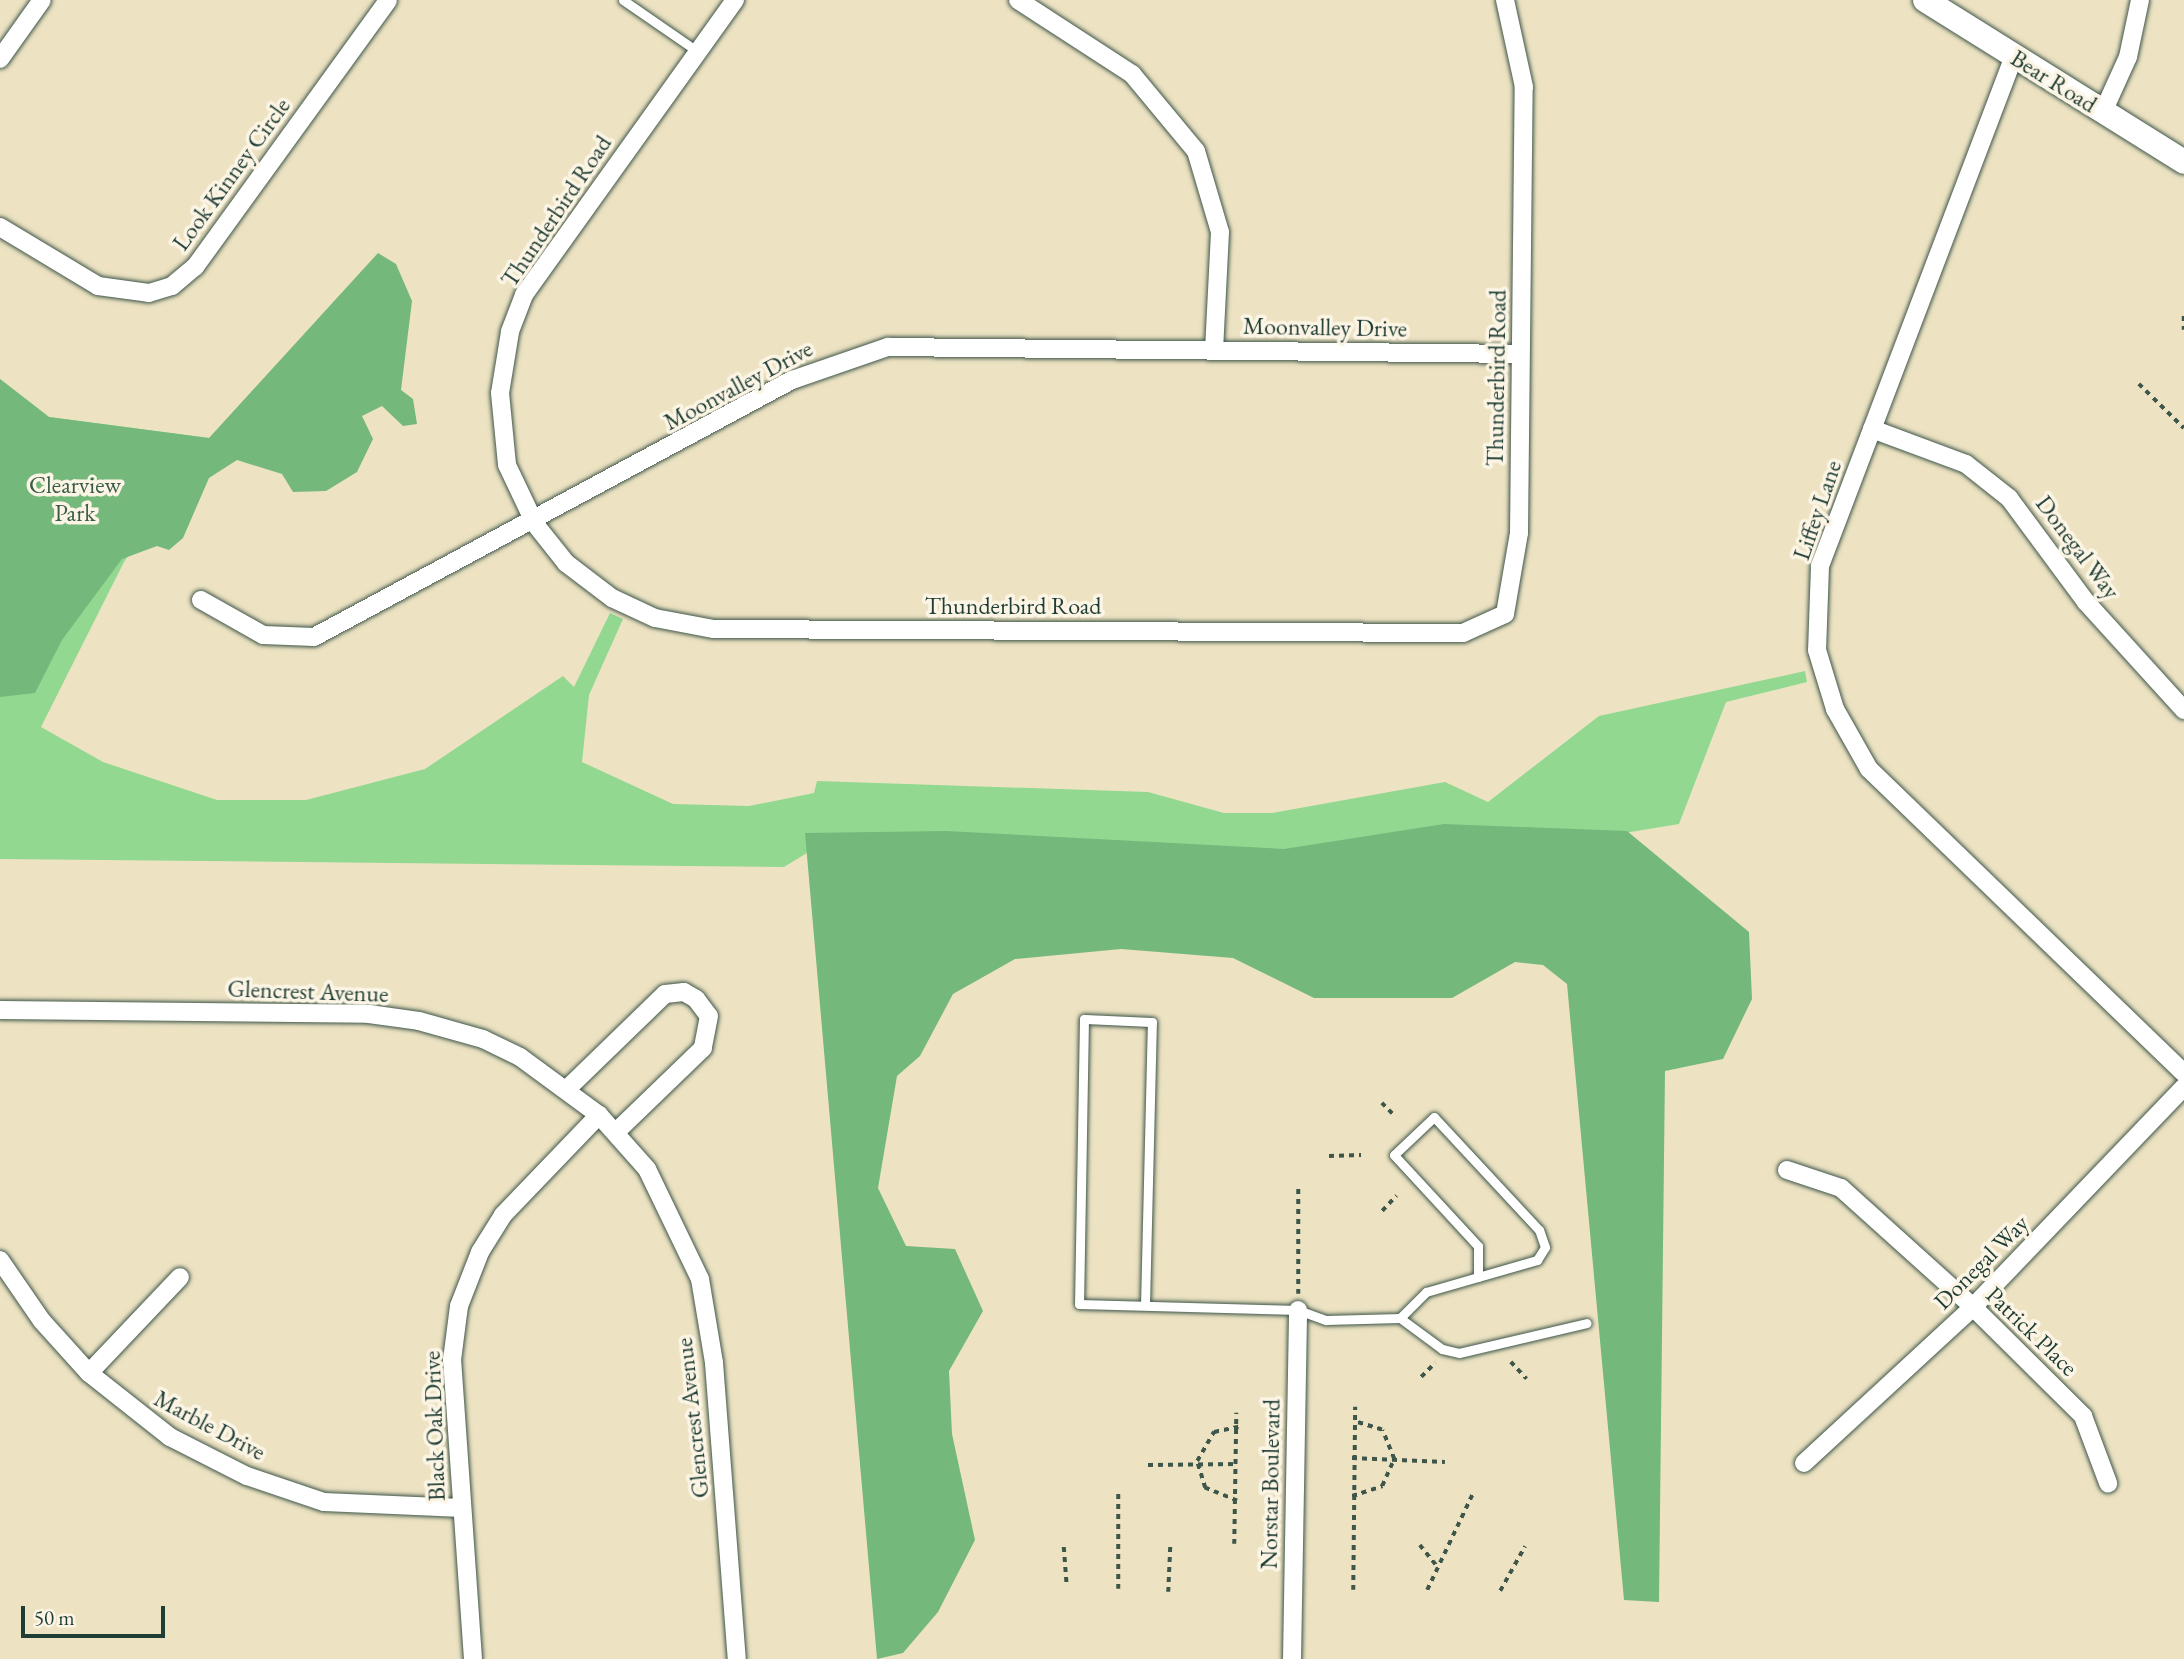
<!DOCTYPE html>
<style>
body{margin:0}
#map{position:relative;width:2184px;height:1659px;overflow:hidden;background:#ede3c3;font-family:"EB Garamond",serif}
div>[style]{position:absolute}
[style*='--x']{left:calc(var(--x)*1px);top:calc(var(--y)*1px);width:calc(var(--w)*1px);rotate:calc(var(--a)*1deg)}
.green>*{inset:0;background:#92d891}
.forest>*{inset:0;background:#75b87b}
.path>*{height:3.5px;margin-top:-1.75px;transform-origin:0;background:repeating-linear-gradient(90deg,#3e5649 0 5px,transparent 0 10px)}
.roads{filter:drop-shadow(0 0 2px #3e5649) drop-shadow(0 0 2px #3e5649)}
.lane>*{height:9px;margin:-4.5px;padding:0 4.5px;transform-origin:4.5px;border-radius:4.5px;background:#fff}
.street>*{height:18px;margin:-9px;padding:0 9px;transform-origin:9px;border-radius:9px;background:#fff}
.secondary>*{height:24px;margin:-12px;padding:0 12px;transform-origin:12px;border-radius:12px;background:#fff}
span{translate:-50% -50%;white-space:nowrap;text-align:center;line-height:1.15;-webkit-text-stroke:7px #fcf5e5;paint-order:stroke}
.street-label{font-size:24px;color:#1f3d34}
.park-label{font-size:24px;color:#365c47}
.scale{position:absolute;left:21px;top:1606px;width:144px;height:32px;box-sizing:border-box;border:4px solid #1f3d34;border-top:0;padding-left:9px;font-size:21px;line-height:24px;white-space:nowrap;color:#1f3d34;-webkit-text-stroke:5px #fcf5e5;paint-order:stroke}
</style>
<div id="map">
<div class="green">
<div style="clip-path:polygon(0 379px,49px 417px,209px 438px,124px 562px,41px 727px,103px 762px,217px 800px,306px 800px,425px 769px,563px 676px,574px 687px,610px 613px,623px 619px,589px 695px,582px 762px,673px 804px,749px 806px,814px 793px,817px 781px,1148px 792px,1224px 813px,1272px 813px,1445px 782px,1488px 802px,1599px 716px,1805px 671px,1807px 682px,1726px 702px,1679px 824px,1552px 845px,1302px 861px,820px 845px,784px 867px,0 859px)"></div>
</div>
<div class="forest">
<div style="clip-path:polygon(378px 253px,396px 264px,412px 301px,401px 390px,413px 399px,417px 424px,403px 426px,382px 406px,362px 416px,373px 439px,357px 472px,326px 491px,293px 492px,282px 474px,237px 460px,209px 478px,183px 538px,169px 550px,157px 546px,122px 559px,62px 640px,35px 693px,0 697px,0 379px,49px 417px,209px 438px)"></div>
<div style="clip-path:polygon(1444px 824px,1627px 831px,1749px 932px,1752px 999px,1723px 1059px,1665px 1071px,1659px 1602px,1624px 1600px,1567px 984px,1543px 965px,1515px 962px,1452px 998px,1314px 998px,1233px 958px,1121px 949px,1015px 959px,953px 994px,920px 1056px,897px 1076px,878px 1188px,906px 1246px,955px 1249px,983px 1311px,949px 1371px,952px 1434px,975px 1540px,938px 1612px,903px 1653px,877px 1659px,805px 833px,946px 831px,1284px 849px)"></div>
</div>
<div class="path">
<div style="--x:2184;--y:316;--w:14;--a:90"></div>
<div style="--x:2139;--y:384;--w:63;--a:44.4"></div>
<div style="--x:1382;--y:1103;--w:20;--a:45"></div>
<div style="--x:1329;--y:1156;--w:32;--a:-2"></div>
<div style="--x:1382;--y:1211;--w:21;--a:-47"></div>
<div style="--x:1298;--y:1294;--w:108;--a:-90"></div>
<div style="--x:1511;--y:1362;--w:23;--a:47"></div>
<div style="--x:1421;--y:1377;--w:20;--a:-45"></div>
<div style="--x:1352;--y:1458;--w:93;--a:2.5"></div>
<div style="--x:1148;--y:1465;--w:90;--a:-0.6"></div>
<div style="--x:1352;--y:1496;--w:32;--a:-18"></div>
<div style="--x:1382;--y:1486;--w:30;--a:-66"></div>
<div style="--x:1394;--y:1459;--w:31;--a:-112"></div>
<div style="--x:1382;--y:1430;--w:30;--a:-163"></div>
<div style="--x:1237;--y:1501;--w:35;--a:-158"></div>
<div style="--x:1205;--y:1488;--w:28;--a:-107"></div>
<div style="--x:1197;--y:1461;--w:34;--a:-60"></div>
<div style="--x:1214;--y:1432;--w:25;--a:-12"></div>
<div style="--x:1234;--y:1544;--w:131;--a:-89.1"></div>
<div style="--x:1420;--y:1545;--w:28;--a:51"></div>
<div style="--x:1064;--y:1547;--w:40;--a:85.7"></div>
<div style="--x:1118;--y:1589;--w:95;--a:-90"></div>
<div style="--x:1353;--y:1590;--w:183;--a:-89.4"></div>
<div style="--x:1427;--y:1590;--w:107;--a:-64.6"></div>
<div style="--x:1500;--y:1591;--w:51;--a:-60.9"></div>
<div style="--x:1168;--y:1592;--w:45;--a:-87.5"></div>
</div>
<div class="roads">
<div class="lane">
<div style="--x:623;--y:0;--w:90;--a:34.6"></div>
<div style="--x:1145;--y:1305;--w:283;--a:-88.6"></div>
<div style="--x:1152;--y:1022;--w:68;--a:-177.5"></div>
<div style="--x:1084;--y:1019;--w:285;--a:91"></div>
<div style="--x:1079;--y:1304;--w:219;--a:1.6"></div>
<div style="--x:1298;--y:1310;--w:30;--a:20"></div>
<div style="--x:1326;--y:1320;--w:74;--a:-1.5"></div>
<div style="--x:1400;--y:1318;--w:37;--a:-45"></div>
<div style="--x:1426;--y:1292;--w:116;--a:-16.1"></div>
<div style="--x:1537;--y:1260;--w:15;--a:-58"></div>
<div style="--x:1545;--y:1247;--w:18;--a:-109"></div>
<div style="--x:1539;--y:1230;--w:154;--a:-132.9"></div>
<div style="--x:1434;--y:1117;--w:55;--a:136.5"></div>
<div style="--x:1394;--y:1155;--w:124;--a:47.3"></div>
<div style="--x:1478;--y:1246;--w:31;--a:90"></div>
<div style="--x:1400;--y:1318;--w:52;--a:36.4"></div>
<div style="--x:1442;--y:1349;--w:17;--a:13"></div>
<div style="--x:1459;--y:1353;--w:131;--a:-13.2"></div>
</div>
<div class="street">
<div style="--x:735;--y:0;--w:363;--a:125.6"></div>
<div style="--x:524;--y:295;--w:40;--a:111"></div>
<div style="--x:510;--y:332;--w:62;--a:99.3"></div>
<div style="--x:500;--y:393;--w:72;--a:84.4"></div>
<div style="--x:507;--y:465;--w:65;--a:64.6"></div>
<div style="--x:535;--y:524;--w:50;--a:51.5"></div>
<div style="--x:566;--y:563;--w:58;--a:37.3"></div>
<div style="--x:612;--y:598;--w:47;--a:24.9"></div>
<div style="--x:655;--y:618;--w:60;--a:10.6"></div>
<div style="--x:714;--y:629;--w:749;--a:0.31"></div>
<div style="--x:1463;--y:633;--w:46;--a:-24.3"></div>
<div style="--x:1505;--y:614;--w:82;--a:-80.2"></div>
<div style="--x:1519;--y:533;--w:446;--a:-89.4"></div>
<div style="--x:1524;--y:87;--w:89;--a:-102.3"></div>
<div style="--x:1018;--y:0;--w:136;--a:33"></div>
<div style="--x:1132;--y:74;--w:100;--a:50.3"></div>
<div style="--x:1196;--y:151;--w:84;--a:73.5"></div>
<div style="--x:1220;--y:232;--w:119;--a:92.9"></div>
<div style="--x:2014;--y:56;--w:546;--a:110.83"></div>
<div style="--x:1820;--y:566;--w:84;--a:92"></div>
<div style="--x:1817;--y:650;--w:62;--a:73"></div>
<div style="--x:1835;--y:709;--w:69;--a:60.5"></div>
<div style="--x:1869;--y:769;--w:438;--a:44"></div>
<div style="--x:0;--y:59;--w:72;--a:-54.6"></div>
<div style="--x:2103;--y:112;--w:60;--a:-65.6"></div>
<div style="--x:2128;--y:57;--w:58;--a:-78.1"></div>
<div style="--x:0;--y:227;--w:114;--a:31"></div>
<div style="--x:98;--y:286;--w:51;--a:7.8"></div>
<div style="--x:149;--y:293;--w:24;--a:-17"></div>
<div style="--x:172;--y:286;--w:30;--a:-40"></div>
<div style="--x:195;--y:267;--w:329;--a:-54.1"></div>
<div style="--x:1872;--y:429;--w:100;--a:20.4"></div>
<div style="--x:1966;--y:464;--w:55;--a:38.3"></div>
<div style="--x:2009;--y:498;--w:129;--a:53.5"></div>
<div style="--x:2086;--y:602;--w:146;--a:47.8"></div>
<div style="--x:201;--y:600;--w:71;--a:29.4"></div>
<div style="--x:263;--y:635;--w:51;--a:2.2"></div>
<div style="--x:314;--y:637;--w:543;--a:-28.27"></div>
<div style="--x:792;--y:380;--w:102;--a:-19"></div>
<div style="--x:888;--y:347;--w:632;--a:0.63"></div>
<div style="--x:0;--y:1010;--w:369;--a:0.6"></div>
<div style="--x:369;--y:1014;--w:50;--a:8"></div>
<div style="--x:419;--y:1021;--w:66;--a:15.7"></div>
<div style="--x:483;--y:1039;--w:41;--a:25.9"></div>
<div style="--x:520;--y:1057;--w:98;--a:36.3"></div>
<div style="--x:599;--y:1115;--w:72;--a:48.4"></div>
<div style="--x:647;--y:1169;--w:122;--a:64.3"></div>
<div style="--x:700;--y:1279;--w:85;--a:80.5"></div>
<div style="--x:714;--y:1363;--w:297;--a:85.6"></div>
<div style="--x:568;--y:1088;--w:135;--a:-44.1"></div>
<div style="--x:665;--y:994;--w:19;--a:-6"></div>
<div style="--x:684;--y:992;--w:14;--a:30"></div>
<div style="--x:696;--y:999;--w:21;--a:53"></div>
<div style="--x:709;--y:1016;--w:33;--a:101"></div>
<div style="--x:703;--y:1048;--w:121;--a:136"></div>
<div style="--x:1787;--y:1170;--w:57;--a:18.4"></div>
<div style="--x:1841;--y:1188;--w:178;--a:42"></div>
<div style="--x:1973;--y:1307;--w:155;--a:44.7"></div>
<div style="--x:2083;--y:1416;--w:72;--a:69.5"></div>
<div style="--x:0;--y:1260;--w:74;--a:55.5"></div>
<div style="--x:42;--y:1321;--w:70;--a:47.9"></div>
<div style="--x:89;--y:1373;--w:103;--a:38.3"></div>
<div style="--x:170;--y:1437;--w:86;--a:26.9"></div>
<div style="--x:247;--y:1476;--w:81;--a:18.7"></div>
<div style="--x:324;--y:1502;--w:138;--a:2.5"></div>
<div style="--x:89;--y:1373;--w:132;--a:-46.5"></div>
<div style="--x:1804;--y:1463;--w:230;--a:-42.7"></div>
<div style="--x:1973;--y:1307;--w:305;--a:-46.2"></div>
<div style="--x:473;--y:1659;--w:300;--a:-94"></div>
<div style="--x:452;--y:1360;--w:54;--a:-82.6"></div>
<div style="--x:459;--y:1306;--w:58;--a:-68.7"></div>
<div style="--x:480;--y:1252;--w:44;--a:-58.1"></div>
<div style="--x:503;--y:1215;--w:139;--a:-46.2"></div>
<div style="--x:1292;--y:1659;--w:349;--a:-89"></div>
</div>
<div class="secondary">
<div style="--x:1925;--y:0;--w:305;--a:32"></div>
</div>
</div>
<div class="street-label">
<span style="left:2054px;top:81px;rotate:32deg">Bear Road</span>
<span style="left:231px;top:174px;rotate:-54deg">Look Kinney Circle</span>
<span style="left:556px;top:211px;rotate:-56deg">Thunderbird Road</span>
<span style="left:1325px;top:327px;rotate:1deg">Moonvalley Drive</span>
<span style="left:1496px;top:378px;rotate:-89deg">Thunderbird Road</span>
<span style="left:738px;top:385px;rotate:-28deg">Moonvalley Drive</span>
<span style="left:1817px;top:510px;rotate:-71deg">Liffey Lane</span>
<span style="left:2078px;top:547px;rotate:53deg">Donegal Way</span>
<span style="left:1013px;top:606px">Thunderbird Road</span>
<span style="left:308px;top:991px;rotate:2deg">Glencrest Avenue</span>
<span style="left:1981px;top:1262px;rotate:-45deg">Donegal Way</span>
<span style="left:2032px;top:1331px;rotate:44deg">Patrick Place</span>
<span style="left:692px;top:1418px;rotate:-96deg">Glencrest Avenue</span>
<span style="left:210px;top:1425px;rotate:28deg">Marble Drive</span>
<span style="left:434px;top:1426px;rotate:-92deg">Black Oak Drive</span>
<span style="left:1270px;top:1484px;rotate:-89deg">Norstar Boulevard</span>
</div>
<div class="park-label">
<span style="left:75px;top:499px">Clearview<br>Park</span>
</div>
<div class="scale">50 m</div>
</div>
